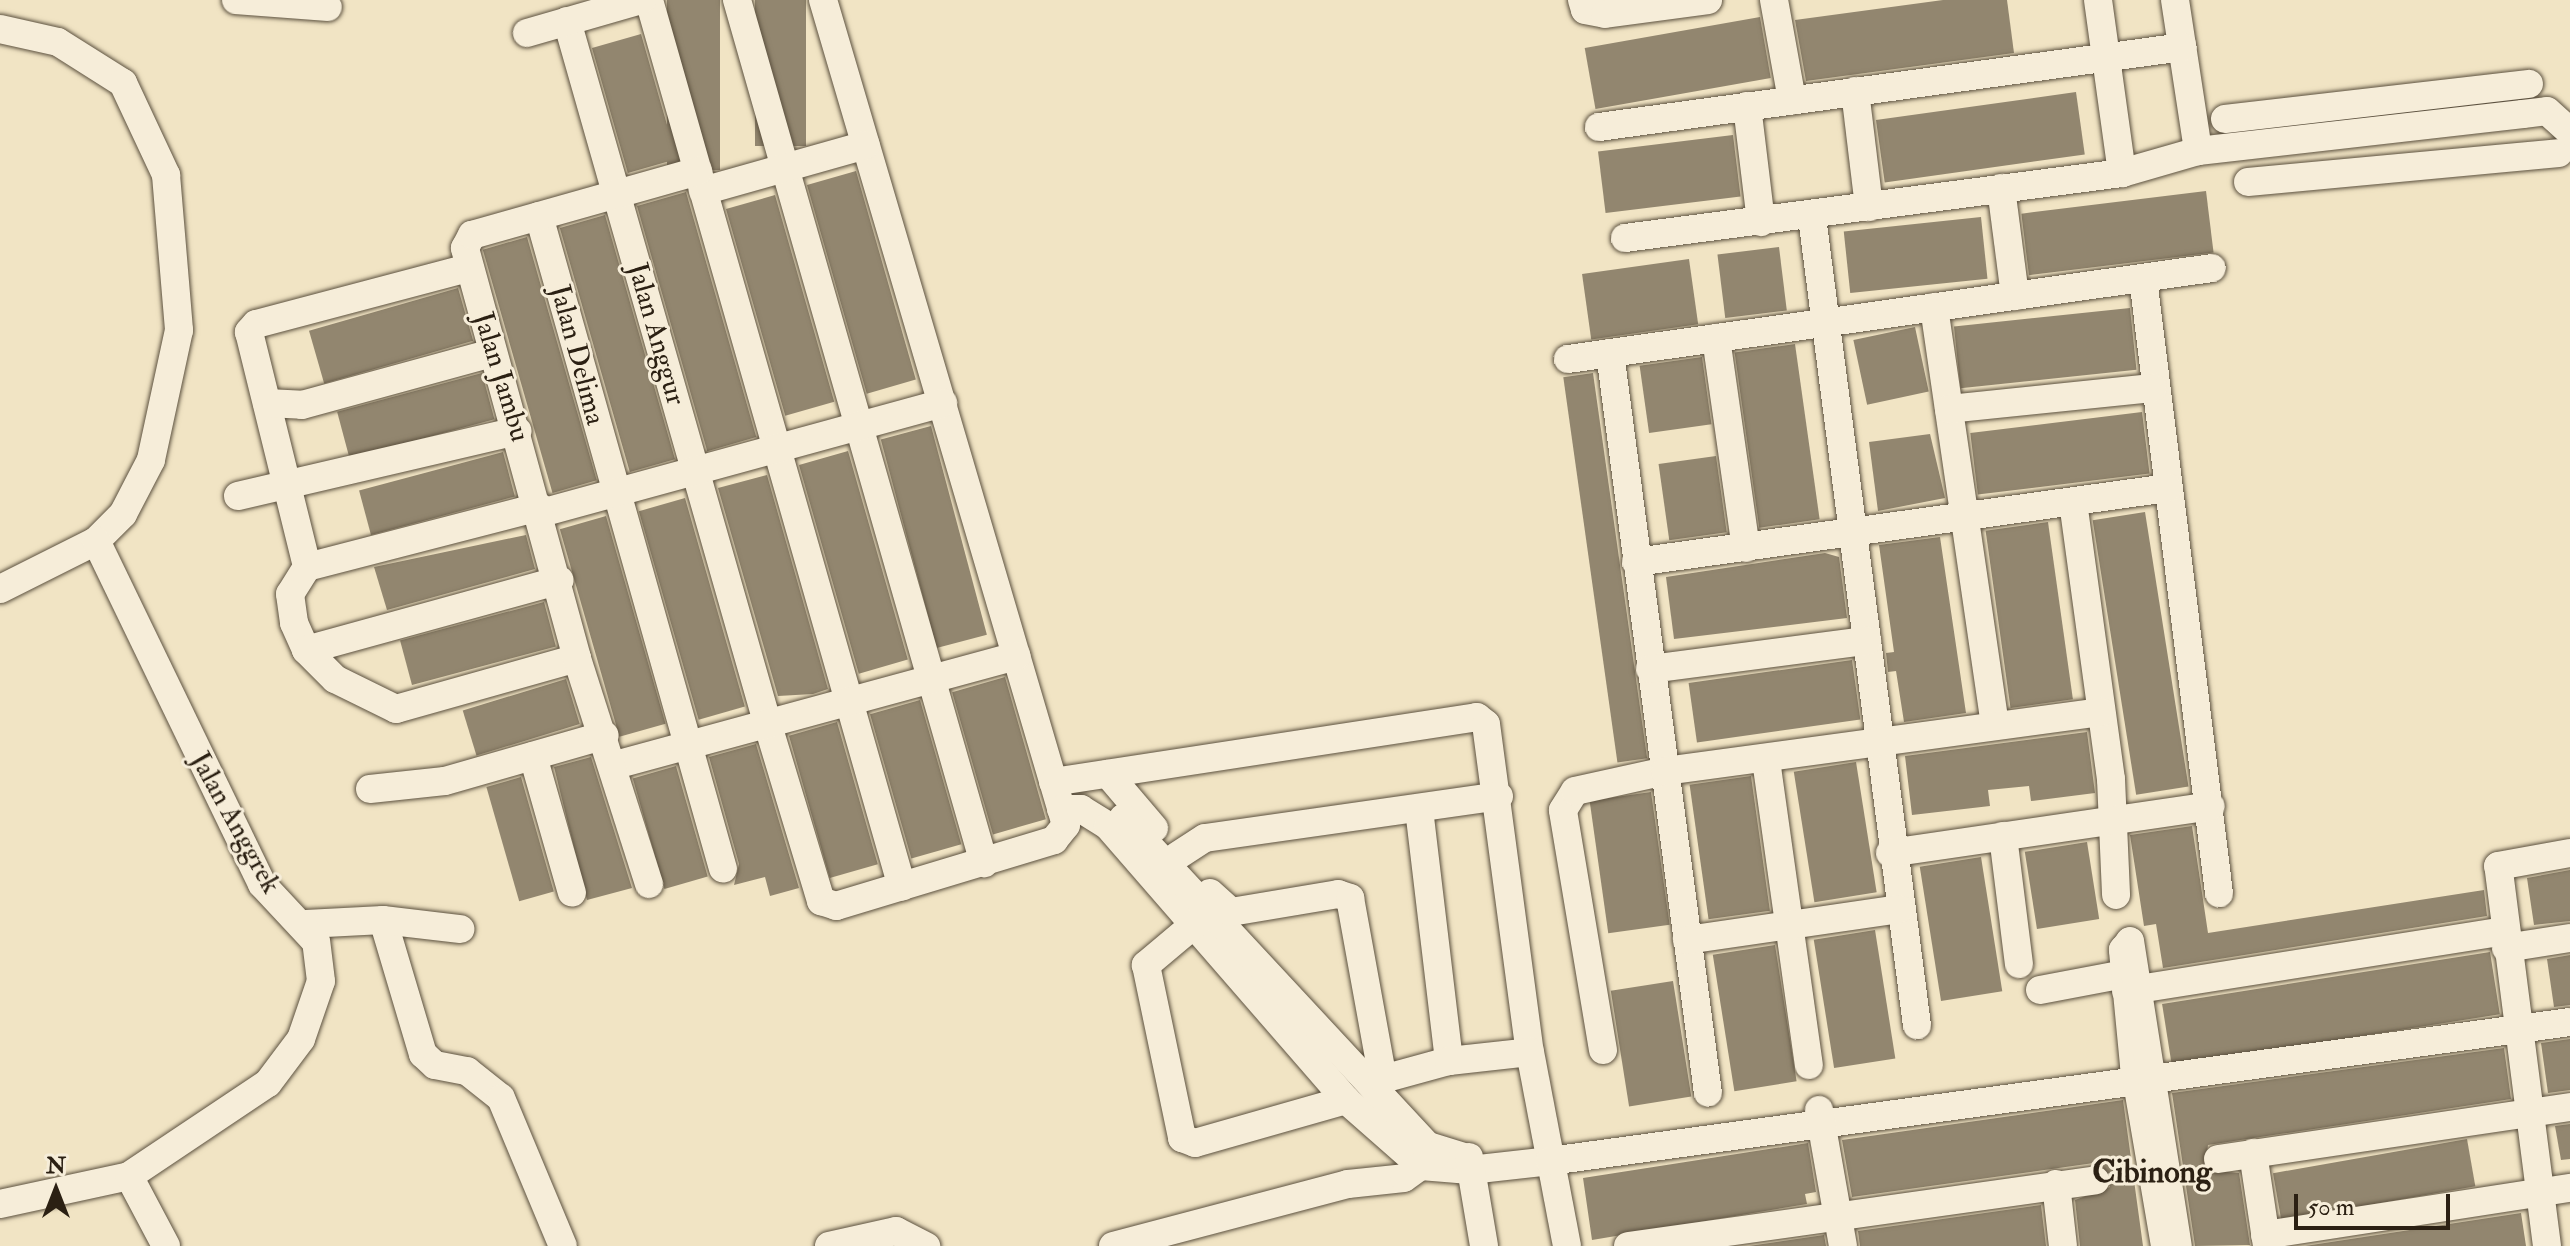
<!DOCTYPE html>
<style>
body{margin:0}
#map{position:relative;width:2570px;height:1246px;overflow:hidden;background:#f1e4c4;font-family:"IM FELL Double Pica",serif}
div>[style]{position:absolute}
[style*='--x']{left:calc(var(--x)*1px);top:calc(var(--y)*1px);width:calc(var(--w)*1px);rotate:calc(var(--a)*1deg)}
.building>*{inset:0;background:#92866f;transform-origin:0 0}
.roads{filter:drop-shadow(0 0 2px #5c513f) drop-shadow(0 0 2px #5c513f)}
.minor>*{height:28px;margin:-14px;padding:0 14px;transform-origin:14px;border-radius:14px;background:#f6edd9}
span{translate:-50% -50%;white-space:nowrap;text-align:center;line-height:1.15;-webkit-text-stroke:6px #f6edd9;paint-order:stroke}
.street-label{font-size:28px;color:#2b2013}
.quarter-label{font-size:32px;color:#2b2013;font-weight:700}
.north{position:absolute;left:16px;top:1150px;width:80px;height:80px;-webkit-text-stroke:6px #f6edd9;paint-order:stroke;rotate:0deg;font-size:22px;font-weight:700;line-height:32px;text-align:center;color:#2b2013}
.north::after{content:'';display:block;margin:auto;width:28px;height:36px;background:#2b2013;clip-path:polygon(50% 0,100% 100%,50% 72%,0 100%)}
.scale{position:absolute;left:2294px;top:1194px;width:156px;height:36px;box-sizing:border-box;border:4px solid #2b2013;border-top:0;padding-left:10px;font-size:24px;line-height:28px;white-space:nowrap;color:#2b2013;-webkit-text-stroke:6px #f6edd9;paint-order:stroke}
</style>
<div id="map">
<div class="building">
<div style="left:667px;top:0;width:53px;height:170px"></div>
<div style="left:755px;top:0;width:51px;height:146px"></div>
<div style="clip-path:polygon(1943px 0,2007px 0,2014px 53px,1806px 81px,1795px 20px)"></div>
<div style="left:1760px;top:17px;width:62px;height:178px;rotate:80deg"></div>
<div style="left:641px;top:34px;width:130px;height:51px;rotate:74deg"></div>
<div style="left:2076px;top:92px;width:63px;height:202px;rotate:82deg"></div>
<div style="left:1733px;top:135px;width:62px;height:136px;rotate:83deg"></div>
<div style="left:856px;top:171px;width:217px;height:51px;rotate:74deg"></div>
<div style="left:2206px;top:191px;width:62px;height:186px;rotate:83deg"></div>
<div style="left:686px;top:192px;width:255px;height:51px;rotate:74deg"></div>
<div style="left:775px;top:195px;width:215px;height:51px;rotate:74deg"></div>
<div style="left:605px;top:215px;width:254px;height:47px;rotate:74deg"></div>
<div style="left:1981px;top:217px;width:62px;height:138px;rotate:84deg"></div>
<div style="left:527px;top:237px;width:253px;height:46px;rotate:74deg"></div>
<div style="left:1779px;top:247px;width:64px;height:62px;rotate:83deg"></div>
<div style="left:1689px;top:259px;width:66px;height:108px;rotate:82deg"></div>
<div style="left:458px;top:288px;width:55px;height:155px;rotate:74deg"></div>
<div style="left:2130px;top:308px;width:62px;height:177px;rotate:84deg"></div>
<div style="left:1915px;top:327px;width:66px;height:63px;rotate:78deg"></div>
<div style="left:1795px;top:344px;width:177px;height:61px;rotate:82deg"></div>
<div style="left:1702px;top:357px;width:68px;height:63px;rotate:82deg"></div>
<div style="left:482px;top:373px;width:48px;height:150px;rotate:75deg"></div>
<div style="left:1593px;top:373px;width:389px;height:30px;rotate:82deg"></div>
<div style="left:2142px;top:412px;width:62px;height:173px;rotate:83deg"></div>
<div style="left:931px;top:426px;width:216px;height:52px;rotate:75deg"></div>
<div style="clip-path:polygon(1930px 434px,1945px 498px,1878px 511px,1869px 442px)"></div>
<div style="left:848px;top:451px;width:217px;height:51px;rotate:74deg"></div>
<div style="left:503px;top:452px;width:46px;height:149px;rotate:75deg"></div>
<div style="left:1716px;top:456px;width:77px;height:58px;rotate:82deg"></div>
<div style="clip-path:polygon(767px 475px,828px 689px,813px 694px,778px 696px,718px 488px)"></div>
<div style="left:685px;top:498px;width:217px;height:48px;rotate:74deg"></div>
<div style="left:2145px;top:512px;width:278px;height:53px;rotate:81deg"></div>
<div style="left:606px;top:516px;width:216px;height:48px;rotate:74deg"></div>
<div style="left:2048px;top:522px;width:179px;height:63px;rotate:82deg"></div>
<div style="clip-path:polygon(526px 535px,535px 569px,387px 610px,374px 567px)"></div>
<div style="clip-path:polygon(1940px 537px,1966px 713px,1904px 722px,1896px 671px,1888px 672px,1886px 653px,1894px 652px,1879px 545px)"></div>
<div style="clip-path:polygon(1825px 553px,1839px 557px,1847px 618px,1674px 639px,1666px 577px)"></div>
<div style="left:544px;top:602px;width:46px;height:149px;rotate:75deg"></div>
<div style="left:1852px;top:660px;width:60px;height:165px;rotate:82deg"></div>
<div style="left:1005px;top:677px;width:148px;height:55px;rotate:74deg"></div>
<div style="left:566px;top:679px;width:47px;height:108px;rotate:73deg"></div>
<div style="left:920px;top:700px;width:150px;height:52px;rotate:74deg"></div>
<div style="left:837px;top:722px;width:148px;height:50px;rotate:74deg"></div>
<div style="clip-path:polygon(2087px 732px,2095px 793px,2031px 801px,2029px 786px,1988px 790px,1990px 806px,1912px 815px,1905px 756px)"></div>
<div style="clip-path:polygon(756px 744px,799px 888px,770px 896px,765px 877px,734px 885px,739px 864px,709px 757px)"></div>
<div style="clip-path:polygon(591px 757px,632px 888px,587px 900px,554px 767px)"></div>
<div style="left:1856px;top:762px;width:132px;height:63px;rotate:81deg"></div>
<div style="left:676px;top:766px;width:115px;height:45px;rotate:74deg"></div>
<div style="left:1751px;top:776px;width:136px;height:62px;rotate:82deg"></div>
<div style="left:521px;top:777px;width:119px;height:36px;rotate:74deg"></div>
<div style="left:1651px;top:792px;width:134px;height:62px;rotate:82deg"></div>
<div style="clip-path:polygon(2192px 826px,2208px 933px,2484px 890px,2487px 916px,2163px 968px,2156px 924px,2144px 926px,2130px 835px)"></div>
<div style="left:2087px;top:842px;width:78px;height:63px;rotate:81deg"></div>
<div style="left:1981px;top:857px;width:136px;height:62px;rotate:81deg"></div>
<div style="clip-path:polygon(2570px 870px,2570px 921px,2534px 925px,2527px 878px)"></div>
<div style="left:1875px;top:930px;width:130px;height:62px;rotate:81deg"></div>
<div style="left:1775px;top:945px;width:138px;height:63px;rotate:81deg"></div>
<div style="left:2490px;top:952px;width:63px;height:332px;rotate:81deg"></div>
<div style="clip-path:polygon(2570px 955px,2570px 1005px,2554px 1007px,2547px 959px)"></div>
<div style="left:1673px;top:981px;width:117px;height:63px;rotate:81deg"></div>
<div style="clip-path:polygon(2570px 1039px,2570px 1090px,2548px 1093px,2541px 1043px)"></div>
<div style="clip-path:polygon(2504px 1048px,2511px 1099px,2208px 1145px,2205px 1170px,2239px 1173px,2250px 1245px,2195px 1246px,2172px 1093px)"></div>
<div style="clip-path:polygon(2123px 1100px,2143px 1246px,2080px 1246px,2075px 1200px,2110px 1187px,2101px 1162px,1852px 1197px,1842px 1140px)"></div>
<div style="clip-path:polygon(2570px 1124px,2570px 1159px,2561px 1160px,2555px 1126px)"></div>
<div style="left:2467px;top:1139px;width:48px;height:197px;rotate:80deg"></div>
<div style="clip-path:polygon(1808px 1143px,1816px 1192px,1805px 1194px,1807px 1204px,1592px 1240px,1583px 1178px)"></div>
<div style="clip-path:polygon(2041px 1205px,2046px 1246px,1860px 1246px,1858px 1231px)"></div>
<div style="clip-path:polygon(2521px 1213px,2526px 1246px,2305px 1246px)"></div>
<div style="clip-path:polygon(1824px 1235px,1826px 1246px,1749px 1246px)"></div>
</div>
<div class="roads">
<div class="minor">
<div style="--x:236;--y:0;--w:92;--a:4.4"></div>
<div style="--x:649;--y:0;--w:922;--a:74.08"></div>
<div style="--x:737;--y:0;--w:898;--a:74.03"></div>
<div style="--x:1582;--y:0;--w:10;--a:73"></div>
<div style="--x:1585;--y:10;--w:20;--a:11"></div>
<div style="--x:1605;--y:14;--w:104;--a:-7.7"></div>
<div style="--x:1774;--y:0;--w:102;--a:79.8"></div>
<div style="--x:2098;--y:0;--w:175;--a:82.1"></div>
<div style="--x:2175;--y:0;--w:153;--a:81.3"></div>
<div style="--x:567;--y:21;--w:739;--a:74.07"></div>
<div style="--x:770;--y:732;--w:177;--a:73.2"></div>
<div style="--x:821;--y:901;--w:16;--a:18"></div>
<div style="--x:836;--y:906;--w:228;--a:-16.8"></div>
<div style="--x:1054;--y:840;--w:19;--a:-51"></div>
<div style="--x:1066;--y:825;--w:860;--a:-106.41"></div>
<div style="--x:0;--y:29;--w:59;--a:12.6"></div>
<div style="--x:58;--y:42;--w:77;--a:32.2"></div>
<div style="--x:123;--y:83;--w:102;--a:64.9"></div>
<div style="--x:166;--y:175;--w:156;--a:85.2"></div>
<div style="--x:179;--y:330;--w:133;--a:102.2"></div>
<div style="--x:151;--y:460;--w:61;--a:117.4"></div>
<div style="--x:123;--y:514;--w:38;--a:135"></div>
<div style="--x:96;--y:541;--w:107;--a:153.4"></div>
<div style="--x:527;--y:33;--w:119;--a:-16.1"></div>
<div style="--x:1855;--y:91;--w:117;--a:83.1"></div>
<div style="--x:1747;--y:106;--w:117;--a:83.1"></div>
<div style="--x:2225;--y:119;--w:306;--a:-6.6"></div>
<div style="--x:1599;--y:127;--w:589;--a:-7.8"></div>
<div style="--x:2248;--y:182;--w:312;--a:-5.3"></div>
<div style="--x:2001;--y:188;--w:109;--a:82.6"></div>
<div style="--x:703;--y:191;--w:169;--a:-15.8"></div>
<div style="--x:539;--y:216;--w:678;--a:74.26"></div>
<div style="--x:1812;--y:217;--w:815;--a:82.6"></div>
<div style="--x:1625;--y:238;--w:501;--a:-7.45"></div>
<div style="--x:2122;--y:173;--w:79;--a:-16.1"></div>
<div style="--x:2198;--y:151;--w:327;--a:-6.5"></div>
<div style="--x:2523;--y:114;--w:24;--a:-7"></div>
<div style="--x:2547;--y:111;--w:31;--a:42"></div>
<div style="--x:468;--y:268;--w:219;--a:165.2"></div>
<div style="--x:256;--y:324;--w:11;--a:131"></div>
<div style="--x:249;--y:332;--w:242;--a:76.1"></div>
<div style="--x:307;--y:567;--w:32;--a:122"></div>
<div style="--x:290;--y:594;--w:29;--a:82"></div>
<div style="--x:294;--y:623;--w:30;--a:66"></div>
<div style="--x:306;--y:650;--w:41;--a:45"></div>
<div style="--x:335;--y:679;--w:68;--a:26.2"></div>
<div style="--x:396;--y:709;--w:188;--a:-15.7"></div>
<div style="--x:2143;--y:278;--w:620;--a:82.96"></div>
<div style="--x:1934;--y:307;--w:423;--a:81.7"></div>
<div style="--x:1716;--y:338;--w:212;--a:81.9"></div>
<div style="--x:1610;--y:353;--w:746;--a:82.46"></div>
<div style="--x:1568;--y:359;--w:650;--a:-8.04"></div>
<div style="--x:267;--y:403;--w:35;--a:3"></div>
<div style="--x:302;--y:405;--w:197;--a:-15.3"></div>
<div style="--x:1949;--y:409;--w:205;--a:-5.9"></div>
<div style="--x:238;--y:496;--w:287;--a:-13.1"></div>
<div style="--x:2073;--y:502;--w:280;--a:82.2"></div>
<div style="--x:2111;--y:779;--w:116;--a:87.5"></div>
<div style="--x:541;--y:513;--w:417;--a:-15.3"></div>
<div style="--x:1636;--y:562;--w:537;--a:-7.92"></div>
<div style="--x:307;--y:567;--w:240;--a:-14.5"></div>
<div style="--x:306;--y:650;--w:263;--a:-15.4"></div>
<div style="--x:1650;--y:669;--w:219;--a:-7.4"></div>
<div style="--x:533;--y:756;--w:142;--a:74.1"></div>
<div style="--x:1766;--y:760;--w:308;--a:82"></div>
<div style="--x:615;--y:765;--w:416;--a:-15.2"></div>
<div style="--x:1108;--y:774;--w:71;--a:49.6"></div>
<div style="--x:1053;--y:782;--w:429;--a:-8.7"></div>
<div style="--x:1477;--y:717;--w:11;--a:38"></div>
<div style="--x:1486;--y:724;--w:331;--a:82.4"></div>
<div style="--x:1530;--y:1052;--w:197;--a:79.2"></div>
<div style="--x:370;--y:789;--w:75;--a:-6.1"></div>
<div style="--x:445;--y:781;--w:166;--a:-16"></div>
<div style="--x:1061;--y:809;--w:20;--a:0"></div>
<div style="--x:1081;--y:809;--w:32;--a:32"></div>
<div style="--x:1108;--y:826;--w:363;--a:49"></div>
<div style="--x:1346;--y:1100;--w:100;--a:41.3"></div>
<div style="--x:1421;--y:1166;--w:49;--a:4.7"></div>
<div style="--x:1470;--y:1170;--w:81;--a:-6.4"></div>
<div style="--x:1550;--y:1161;--w:1029;--a:-7.76"></div>
<div style="--x:1419;--y:809;--w:254;--a:83.2"></div>
<div style="--x:1123;--y:818;--w:448;--a:47.1"></div>
<div style="--x:1428;--y:1146;--w:38;--a:17"></div>
<div style="--x:2003;--y:836;--w:129;--a:82.9"></div>
<div style="--x:1890;--y:853;--w:324;--a:-8.3"></div>
<div style="--x:1177;--y:856;--w:33;--a:-33"></div>
<div style="--x:1205;--y:838;--w:297;--a:-8.1"></div>
<div style="--x:649;--y:884;--w:237;--a:-107.7"></div>
<div style="--x:577;--y:658;--w:425;--a:-105.3"></div>
<div style="--x:465;--y:248;--w:15;--a:-62"></div>
<div style="--x:472;--y:235;--w:235;--a:-15.8"></div>
<div style="--x:1210;--y:893;--w:28;--a:42"></div>
<div style="--x:1231;--y:912;--w:109;--a:-9.5"></div>
<div style="--x:1338;--y:894;--w:13;--a:18"></div>
<div style="--x:1350;--y:898;--w:184;--a:79.7"></div>
<div style="--x:1383;--y:1079;--w:68;--a:-15.3"></div>
<div style="--x:1449;--y:1061;--w:81;--a:-6.3"></div>
<div style="--x:1203;--y:917;--w:75;--a:139.9"></div>
<div style="--x:1146;--y:965;--w:177;--a:78.2"></div>
<div style="--x:1182;--y:1138;--w:14;--a:21"></div>
<div style="--x:1195;--y:1143;--w:157;--a:-15.9"></div>
<div style="--x:383;--y:920;--w:140;--a:73.4"></div>
<div style="--x:423;--y:1054;--w:16;--a:43"></div>
<div style="--x:435;--y:1065;--w:33;--a:11"></div>
<div style="--x:467;--y:1071;--w:43;--a:38.5"></div>
<div style="--x:501;--y:1098;--w:160;--a:67.3"></div>
<div style="--x:306;--y:924;--w:77;--a:-3"></div>
<div style="--x:383;--y:920;--w:78;--a:6.7"></div>
<div style="--x:1687;--y:940;--w:214;--a:-8.3"></div>
<div style="--x:2506;--y:948;--w:65;--a:-8.9"></div>
<div style="--x:2040;--y:990;--w:86;--a:-10.7"></div>
<div style="--x:2126;--y:991;--w:383;--a:-9"></div>
<div style="--x:1603;--y:1050;--w:243;--a:-99.5"></div>
<div style="--x:1563;--y:810;--w:22;--a:-58"></div>
<div style="--x:1575;--y:791;--w:92;--a:-12.5"></div>
<div style="--x:1665;--y:771;--w:440;--a:-7.7"></div>
<div style="--x:1819;--y:1110;--w:138;--a:80"></div>
<div style="--x:2253;--y:1153;--w:94;--a:81.4"></div>
<div style="--x:1469;--y:1157;--w:90;--a:80.4"></div>
<div style="--x:2218;--y:1159;--w:356;--a:-8.4"></div>
<div style="--x:129;--y:1176;--w:79;--a:62.1"></div>
<div style="--x:2056;--y:1184;--w:62;--a:83.6"></div>
<div style="--x:0;--y:1204;--w:132;--a:-12.2"></div>
<div style="--x:129;--y:1176;--w:167;--a:-33.8"></div>
<div style="--x:268;--y:1083;--w:55;--a:-53.1"></div>
<div style="--x:301;--y:1039;--w:61;--a:-71"></div>
<div style="--x:321;--y:981;--w:39;--a:-97"></div>
<div style="--x:316;--y:942;--w:79;--a:-133"></div>
<div style="--x:262;--y:884;--w:381;--a:-115.8"></div>
<div style="--x:2265;--y:1235;--w:309;--a:-8.8"></div>
<div style="--x:829;--y:1246;--w:69;--a:-12.6"></div>
<div style="--x:896;--y:1231;--w:34;--a:27"></div>
<div style="--x:1113;--y:1246;--w:243;--a:-14.8"></div>
<div style="--x:1348;--y:1184;--w:56;--a:-6.1"></div>
<div style="--x:1404;--y:1178;--w:39;--a:-36"></div>
<div style="--x:1628;--y:1246;--w:472;--a:-8"></div>
<div style="--x:2165;--y:1246;--w:184;--a:-99.7"></div>
<div style="--x:2134;--y:1065;--w:116;--a:-95.5"></div>
<div style="--x:2123;--y:950;--w:11;--a:-52"></div>
<div style="--x:2130;--y:941;--w:309;--a:81.1"></div>
<div style="--x:2547;--y:1246;--w:383;--a:-97.3"></div>
<div style="--x:2498;--y:866;--w:73;--a:-10.2"></div>
</div>
</div>
<div class="street-label">
<span style="left:656px;top:334px;rotate:74deg">Jalan Anggur</span>
<span style="left:577px;top:355px;rotate:75deg">Jalan Delima</span>
<span style="left:501px;top:377px;rotate:73deg">Jalan Jambu</span>
<span style="left:235px;top:823px;rotate:61deg">Jalan Anggrek</span>
</div>
<div class="quarter-label">
<span style="left:2152px;top:1172px">Cibinong</span>
</div>
<div class="north">N</div>
<div class="scale">50 m</div>
</div>
